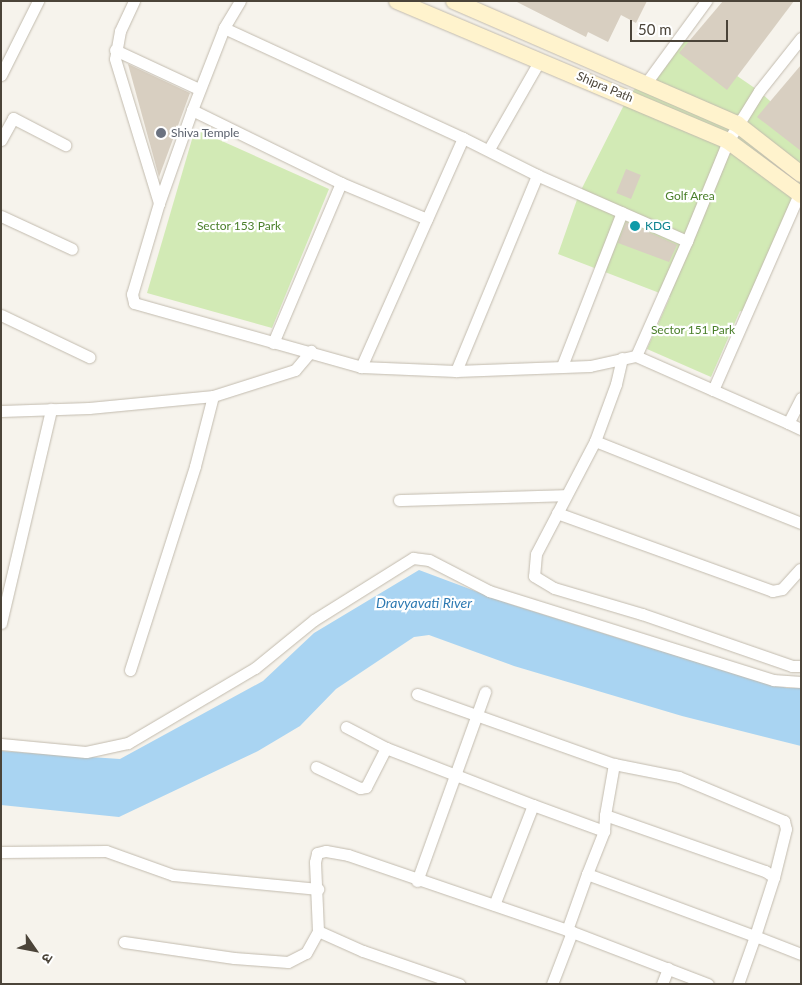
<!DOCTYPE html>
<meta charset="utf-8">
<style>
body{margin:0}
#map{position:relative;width:802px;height:985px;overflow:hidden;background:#f6f3ec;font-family:Lato,"Noto Sans Devanagari",sans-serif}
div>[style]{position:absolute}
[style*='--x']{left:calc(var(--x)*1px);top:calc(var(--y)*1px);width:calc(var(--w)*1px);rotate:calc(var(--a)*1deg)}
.green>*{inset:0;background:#d2eab5}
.water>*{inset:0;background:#a9d4f2}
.building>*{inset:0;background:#d8cfc1;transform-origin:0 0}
.roads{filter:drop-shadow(0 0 1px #c2bbae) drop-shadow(0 0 1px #c2bbae)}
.street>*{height:11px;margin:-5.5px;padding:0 5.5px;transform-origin:5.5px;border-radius:5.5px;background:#fff}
.secondary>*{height:16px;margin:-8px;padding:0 8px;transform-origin:8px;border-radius:8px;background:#fff3cd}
.dots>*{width:14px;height:14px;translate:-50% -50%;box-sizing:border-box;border:2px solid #fff;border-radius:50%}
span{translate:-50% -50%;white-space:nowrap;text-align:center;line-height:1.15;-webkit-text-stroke:4.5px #fff;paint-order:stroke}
.street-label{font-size:12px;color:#4b4439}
.worship-label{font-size:12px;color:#5b616d}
.left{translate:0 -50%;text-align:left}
.park-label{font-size:12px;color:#4a7f2a}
.culture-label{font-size:12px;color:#0d838f}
.water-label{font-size:14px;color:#2e7ab2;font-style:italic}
.frame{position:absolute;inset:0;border:2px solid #4b4439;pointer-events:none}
.north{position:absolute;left:10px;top:925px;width:50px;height:50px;-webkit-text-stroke:4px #fff;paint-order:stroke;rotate:123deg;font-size:14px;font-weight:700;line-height:20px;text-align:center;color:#4b4439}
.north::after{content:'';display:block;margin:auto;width:18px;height:22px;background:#4b4439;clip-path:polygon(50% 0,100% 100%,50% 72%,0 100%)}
.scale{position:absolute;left:630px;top:20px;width:98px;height:22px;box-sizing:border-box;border:2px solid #4b4439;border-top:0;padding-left:6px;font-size:15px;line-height:18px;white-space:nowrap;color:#4b4439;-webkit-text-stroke:4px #fff;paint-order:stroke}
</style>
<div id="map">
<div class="green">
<div style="clip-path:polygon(679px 36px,759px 91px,801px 129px,801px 190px,748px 312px,740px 311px,711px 377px,647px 349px,670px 297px,558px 254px,579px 194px,628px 97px)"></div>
<div style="clip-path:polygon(195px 129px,329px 189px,272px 328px,147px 293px)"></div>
</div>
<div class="water">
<div style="clip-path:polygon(419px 570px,510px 604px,631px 642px,787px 688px,801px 688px,801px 746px,682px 716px,514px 666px,429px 635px,414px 637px,336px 689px,300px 726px,258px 751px,119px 817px,1px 805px,1px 751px,120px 759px,263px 681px,314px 633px)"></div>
</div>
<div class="building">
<div style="clip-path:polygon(515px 1px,647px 1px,636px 23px,621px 15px,608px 42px,588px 32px,586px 37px)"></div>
<div style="clip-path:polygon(723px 1px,794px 1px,727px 90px,679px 53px)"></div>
<div style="clip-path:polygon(128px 64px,190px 93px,159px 177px)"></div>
<div style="clip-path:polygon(801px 65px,801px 151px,757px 117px)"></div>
<div style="left:626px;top:169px;width:16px;height:26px;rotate:22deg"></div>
<div style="clip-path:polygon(626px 222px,677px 245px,669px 262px,618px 243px)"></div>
</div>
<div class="roads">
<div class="street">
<div style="--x:134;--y:1;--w:33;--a:115"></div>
<div style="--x:120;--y:31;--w:28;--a:100"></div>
<div style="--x:115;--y:59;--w:151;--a:73"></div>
<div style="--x:240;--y:1;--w:31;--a:121"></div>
<div style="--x:224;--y:28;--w:88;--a:111.3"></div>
<div style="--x:192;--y:110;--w:166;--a:26.1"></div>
<div style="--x:341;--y:183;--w:93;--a:22.7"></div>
<div style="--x:224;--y:28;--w:263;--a:24.7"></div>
<div style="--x:115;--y:50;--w:93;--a:24.9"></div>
<div style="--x:1;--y:75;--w:83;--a:-63.4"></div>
<div style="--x:646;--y:83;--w:102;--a:-53.8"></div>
<div style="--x:192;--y:110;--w:99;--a:109.5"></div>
<div style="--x:159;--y:203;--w:95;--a:106.5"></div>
<div style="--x:132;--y:294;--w:9;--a:77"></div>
<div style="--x:134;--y:303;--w:236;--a:15.7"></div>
<div style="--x:1;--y:140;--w:25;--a:-61"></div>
<div style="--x:13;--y:118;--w:59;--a:27.4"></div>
<div style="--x:489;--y:149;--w:103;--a:-60.2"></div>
<div style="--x:1;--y:216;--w:78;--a:24.9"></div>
<div style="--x:687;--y:241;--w:164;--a:-156.3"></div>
<div style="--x:537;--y:175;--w:83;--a:-153.4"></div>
<div style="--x:463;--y:138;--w:251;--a:114"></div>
<div style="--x:361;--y:367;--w:95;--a:2.4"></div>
<div style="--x:456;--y:371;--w:134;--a:-2.1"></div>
<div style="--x:590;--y:366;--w:47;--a:-12.3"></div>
<div style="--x:636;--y:356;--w:126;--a:-66.1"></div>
<div style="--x:687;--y:241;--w:108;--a:-67.7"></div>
<div style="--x:728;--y:141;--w:59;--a:-58.2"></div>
<div style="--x:759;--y:91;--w:68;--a:-51.6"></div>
<div style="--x:1;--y:315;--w:98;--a:25.5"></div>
<div style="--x:273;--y:343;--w:174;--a:-67"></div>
<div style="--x:636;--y:356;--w:84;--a:23.8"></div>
<div style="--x:713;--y:390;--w:214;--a:-66.3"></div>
<div style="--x:622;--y:358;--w:27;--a:103"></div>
<div style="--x:616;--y:384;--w:61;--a:110.2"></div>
<div style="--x:595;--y:441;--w:127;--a:117.6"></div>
<div style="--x:536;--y:554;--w:22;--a:95"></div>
<div style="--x:534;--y:576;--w:23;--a:31"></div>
<div style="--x:554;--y:588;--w:92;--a:16.5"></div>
<div style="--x:642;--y:614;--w:159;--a:19.1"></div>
<div style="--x:792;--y:666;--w:9;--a:0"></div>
<div style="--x:562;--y:366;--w:165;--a:-68.7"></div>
<div style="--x:456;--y:371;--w:212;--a:-67.5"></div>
<div style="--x:713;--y:390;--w:82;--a:23.7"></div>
<div style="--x:801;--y:398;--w:28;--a:117"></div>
<div style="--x:788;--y:423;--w:14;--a:25"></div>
<div style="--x:1;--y:411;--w:88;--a:-2"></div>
<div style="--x:89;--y:408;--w:125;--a:-5.5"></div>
<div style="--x:213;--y:396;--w:86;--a:-17.6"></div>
<div style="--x:295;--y:370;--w:25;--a:-50"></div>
<div style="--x:595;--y:441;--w:222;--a:21.7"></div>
<div style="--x:399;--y:500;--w:167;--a:-1.7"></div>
<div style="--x:557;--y:513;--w:229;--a:19.9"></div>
<div style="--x:772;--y:591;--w:10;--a:-11"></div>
<div style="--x:782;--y:589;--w:27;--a:-48"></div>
<div style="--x:1;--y:623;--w:220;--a:-76.8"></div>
<div style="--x:130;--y:670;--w:214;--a:-72.3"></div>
<div style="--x:195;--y:466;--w:72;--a:-75.6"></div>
<div style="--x:417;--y:694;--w:209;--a:19.6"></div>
<div style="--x:346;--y:727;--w:45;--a:27.7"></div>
<div style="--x:1;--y:744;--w:85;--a:5.4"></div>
<div style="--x:86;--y:752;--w:43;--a:-12.1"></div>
<div style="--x:128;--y:743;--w:147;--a:-30.6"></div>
<div style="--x:255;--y:668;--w:76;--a:-39.1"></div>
<div style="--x:314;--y:620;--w:117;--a:-32.1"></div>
<div style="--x:413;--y:558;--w:16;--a:7"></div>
<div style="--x:429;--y:560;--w:68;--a:27.3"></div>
<div style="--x:489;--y:591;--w:298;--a:17.4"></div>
<div style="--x:773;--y:680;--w:28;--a:4"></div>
<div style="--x:316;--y:767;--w:49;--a:25.5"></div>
<div style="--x:360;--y:788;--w:6;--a:-9"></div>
<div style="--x:366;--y:787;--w:44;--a:-62.9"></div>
<div style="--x:386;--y:748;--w:158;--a:21.2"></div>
<div style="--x:533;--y:805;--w:107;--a:111.3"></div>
<div style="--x:533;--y:805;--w:76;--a:20.1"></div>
<div style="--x:605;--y:815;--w:52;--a:-80"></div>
<div style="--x:614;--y:764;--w:66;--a:11.3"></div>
<div style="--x:679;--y:777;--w:114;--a:22.7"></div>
<div style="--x:784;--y:821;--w:8;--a:76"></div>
<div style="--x:786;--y:829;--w:49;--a:104"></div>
<div style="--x:1;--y:852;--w:105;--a:-0.5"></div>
<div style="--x:106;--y:851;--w:71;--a:19.7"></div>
<div style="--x:173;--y:875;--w:146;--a:5.5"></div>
<div style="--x:587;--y:874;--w:46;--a:-68.4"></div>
<div style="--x:604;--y:831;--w:16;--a:-86"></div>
<div style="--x:605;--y:815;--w:170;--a:19.3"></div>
<div style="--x:765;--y:871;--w:11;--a:34"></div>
<div style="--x:774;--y:877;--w:62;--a:107.9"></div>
<div style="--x:755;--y:936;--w:49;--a:21.4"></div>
<div style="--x:417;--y:881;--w:201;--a:-70.2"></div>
<div style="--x:567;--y:930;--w:59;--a:-70.3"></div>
<div style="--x:587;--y:874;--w:179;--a:20.3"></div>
<div style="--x:755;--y:936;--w:51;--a:109.5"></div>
<div style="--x:318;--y:931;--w:49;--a:24"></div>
<div style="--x:363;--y:951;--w:102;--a:19"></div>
<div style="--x:124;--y:942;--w:111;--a:8.3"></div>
<div style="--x:234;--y:958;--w:54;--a:4.2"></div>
<div style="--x:288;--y:962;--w:20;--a:-27"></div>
<div style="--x:306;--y:953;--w:25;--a:-61"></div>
<div style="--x:318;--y:931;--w:69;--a:-92.5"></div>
<div style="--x:315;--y:862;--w:9;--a:-77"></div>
<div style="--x:317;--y:853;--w:9;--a:-13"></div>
<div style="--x:326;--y:851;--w:22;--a:10"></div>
<div style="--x:348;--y:855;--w:231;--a:18.9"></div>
<div style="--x:567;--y:930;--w:151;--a:21"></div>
<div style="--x:552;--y:984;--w:56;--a:-69"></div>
<div style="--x:662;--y:984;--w:17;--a:-69"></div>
</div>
<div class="secondary">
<div style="--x:397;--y:1;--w:359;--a:22.9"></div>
<div style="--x:728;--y:141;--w:91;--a:36.5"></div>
<div style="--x:454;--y:1;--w:309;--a:23.5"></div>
<div style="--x:737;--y:124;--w:81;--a:38"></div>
</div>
</div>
<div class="dots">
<div style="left:161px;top:133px;background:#6b7280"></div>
<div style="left:635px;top:226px;background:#0f9aa8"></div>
</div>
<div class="street-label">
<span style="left:605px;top:87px;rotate:23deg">Shipra Path</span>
</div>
<div class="worship-label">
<span class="left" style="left:171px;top:133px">Shiva Temple</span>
</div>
<div class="park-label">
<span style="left:690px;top:196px">Golf Area</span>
<span style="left:239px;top:226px">Sector 153 Park</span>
<span style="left:693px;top:330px">Sector 151 Park</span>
</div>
<div class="culture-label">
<span class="left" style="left:645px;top:226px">KDG</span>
</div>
<div class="water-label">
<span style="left:424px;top:603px">Dravyavati River</span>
</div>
<div class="frame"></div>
<div class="north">उ</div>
<div class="scale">50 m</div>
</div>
